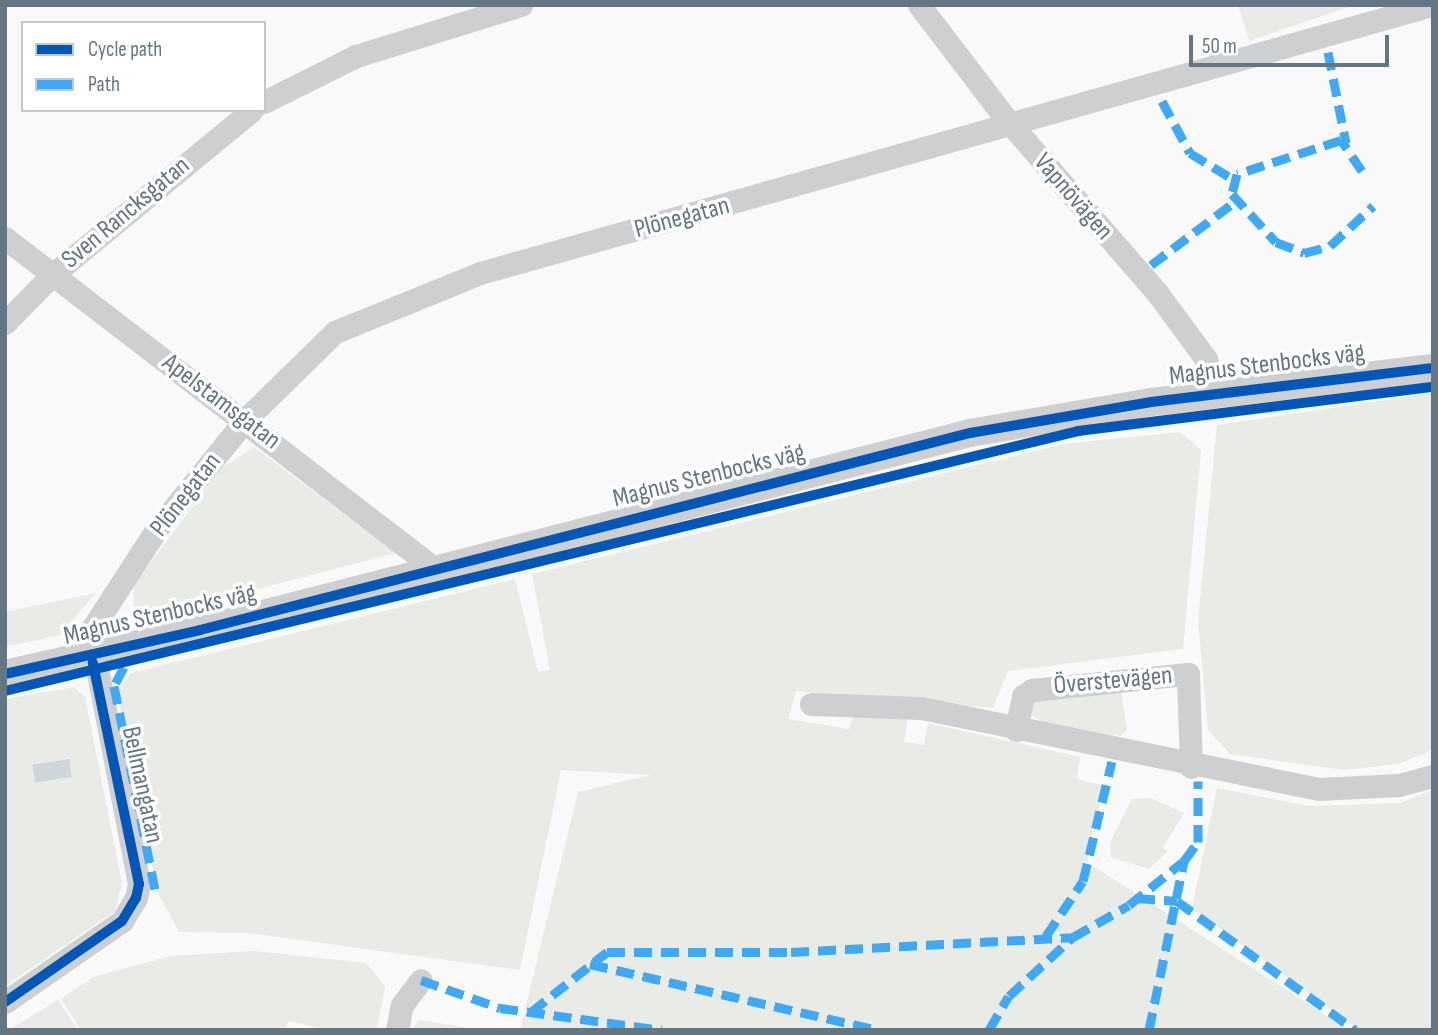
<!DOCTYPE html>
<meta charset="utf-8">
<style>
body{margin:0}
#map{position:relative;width:1438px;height:1035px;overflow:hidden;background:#f9f9f9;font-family:"Sofia Sans Condensed",sans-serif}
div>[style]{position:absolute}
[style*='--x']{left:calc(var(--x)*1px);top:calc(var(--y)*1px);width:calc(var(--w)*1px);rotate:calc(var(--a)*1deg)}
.built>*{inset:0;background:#e8e9e9}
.green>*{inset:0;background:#e8ebe6}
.water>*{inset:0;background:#ced6d9;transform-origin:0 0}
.minor>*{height:23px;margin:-11.5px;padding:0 11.5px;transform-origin:11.5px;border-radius:11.5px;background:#cecfd0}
.tertiary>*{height:28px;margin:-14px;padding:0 14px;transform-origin:14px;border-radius:14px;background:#cecfd0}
.quiet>*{height:9px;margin-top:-4.5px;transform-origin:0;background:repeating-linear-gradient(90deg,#3fa9f5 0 18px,transparent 0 27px)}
.cycleway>*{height:10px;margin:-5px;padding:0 5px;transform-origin:5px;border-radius:5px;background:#0057b8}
span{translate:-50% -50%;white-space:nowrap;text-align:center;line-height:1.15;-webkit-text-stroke:7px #fff;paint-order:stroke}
.street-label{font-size:26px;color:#657683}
.frame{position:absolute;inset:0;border:7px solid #657683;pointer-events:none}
.legend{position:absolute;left:21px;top:21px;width:245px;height:91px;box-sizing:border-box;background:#fff;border:2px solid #c1c8cd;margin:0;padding:9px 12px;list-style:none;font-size:21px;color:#657683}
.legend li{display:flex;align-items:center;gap:14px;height:35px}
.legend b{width:35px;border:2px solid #c1c8cd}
.scale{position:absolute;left:1189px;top:35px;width:200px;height:32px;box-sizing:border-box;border:4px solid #657683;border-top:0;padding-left:9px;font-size:21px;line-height:24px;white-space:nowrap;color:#657683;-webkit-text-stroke:5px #fff;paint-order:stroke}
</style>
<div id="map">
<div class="built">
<div style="clip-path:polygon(58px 1000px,78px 1030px,9px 1030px)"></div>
</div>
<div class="green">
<div style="clip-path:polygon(1238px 5px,1351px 5px,1352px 6px,1249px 41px)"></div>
<div style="clip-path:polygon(1433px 393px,1433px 750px,1398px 764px,1343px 770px,1230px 754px,1208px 730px,1198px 621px,1217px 425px)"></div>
<div style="clip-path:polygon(1180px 432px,1201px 450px,1183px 649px,1008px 671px,993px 708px,796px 691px,788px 719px,849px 729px,856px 709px,908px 717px,904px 742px,924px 745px,928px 723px,1080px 757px,1077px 779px,1104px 786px,1087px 862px,1349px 1030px,520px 1030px,578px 792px,651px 775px,561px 770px,520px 970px,249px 933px,179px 932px,158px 893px,117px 693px,131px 673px,515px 579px,538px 672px,550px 670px,532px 574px,1063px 444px)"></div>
<div style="clip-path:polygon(254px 447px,396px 553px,146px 618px,133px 615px,134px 584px,223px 467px)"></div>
<div style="clip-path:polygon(96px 593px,60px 635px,5px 647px,5px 612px)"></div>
<div style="clip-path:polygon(74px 687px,85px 697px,122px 883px,115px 911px,5px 986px,5px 699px)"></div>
<div style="clip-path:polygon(1121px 690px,1127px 730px,1121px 736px,1048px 726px,1031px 714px,1036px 700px)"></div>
<div style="clip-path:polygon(1217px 788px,1309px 806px,1400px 803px,1433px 790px,1433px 1030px,1359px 1030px,1192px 908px)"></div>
<div style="clip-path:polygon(1151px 798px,1184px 813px,1163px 848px,1168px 851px,1149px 869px,1110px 857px,1110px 842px,1132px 799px)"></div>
<div style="clip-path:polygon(255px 951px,366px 963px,385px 986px,377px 1030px,328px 1030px,289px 1021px,284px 1030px,81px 1030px,61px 999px,93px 977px,171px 956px)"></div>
<div style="clip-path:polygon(420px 1020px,479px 1030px,411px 1030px)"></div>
</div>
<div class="water">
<div style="left:69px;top:759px;width:18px;height:37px;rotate:81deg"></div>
</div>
<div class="minor">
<div style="--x:919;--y:5;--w:145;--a:52.6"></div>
<div style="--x:1007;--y:120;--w:230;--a:49"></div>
<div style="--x:1158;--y:294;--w:81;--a:53.6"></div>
<div style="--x:1206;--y:359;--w:36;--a:71"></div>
<div style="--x:264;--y:102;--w:103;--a:-26.6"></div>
<div style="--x:356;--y:56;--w:173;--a:-17.2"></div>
<div style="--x:5;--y:238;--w:543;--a:37.59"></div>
<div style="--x:5;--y:323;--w:67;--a:-45.6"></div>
<div style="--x:52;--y:275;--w:259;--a:-39.5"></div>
<div style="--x:811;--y:704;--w:110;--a:2.1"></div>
<div style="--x:921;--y:708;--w:405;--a:11.5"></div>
<div style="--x:1318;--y:789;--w:81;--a:-2.8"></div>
<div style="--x:1399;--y:785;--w:35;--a:-15"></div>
<div style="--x:1016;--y:730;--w:35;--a:-78"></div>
<div style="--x:1023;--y:696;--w:11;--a:-34"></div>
<div style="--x:1032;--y:690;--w:157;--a:-5.9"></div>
<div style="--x:1188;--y:674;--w:93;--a:88.2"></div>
<div style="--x:5;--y:1002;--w:142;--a:-34.7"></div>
<div style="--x:122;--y:921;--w:27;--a:-59"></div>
<div style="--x:136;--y:898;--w:14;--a:-78"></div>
<div style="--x:139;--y:884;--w:257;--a:-101"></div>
<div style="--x:90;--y:632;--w:121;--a:-57.1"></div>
<div style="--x:156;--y:530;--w:141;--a:-51"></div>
<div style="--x:245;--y:420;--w:126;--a:-44.4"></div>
<div style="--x:335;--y:332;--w:157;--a:-22.1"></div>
<div style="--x:480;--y:273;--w:989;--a:-15.72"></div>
<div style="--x:397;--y:1030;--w:25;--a:-79"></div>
<div style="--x:402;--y:1005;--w:31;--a:-53"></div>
</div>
<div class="tertiary">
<div style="--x:5;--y:674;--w:200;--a:-12.7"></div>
<div style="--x:200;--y:630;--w:795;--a:-14.35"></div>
<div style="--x:970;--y:433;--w:184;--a:-9.7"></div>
<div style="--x:1151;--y:402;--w:284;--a:-6.9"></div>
</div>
<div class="quiet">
<div style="--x:1328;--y:52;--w:93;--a:78.8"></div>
<div style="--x:1162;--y:101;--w:59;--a:61.7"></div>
<div style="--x:1190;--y:153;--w:50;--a:31.2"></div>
<div style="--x:1362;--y:171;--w:37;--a:-124"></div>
<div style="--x:1341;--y:140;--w:109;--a:161.9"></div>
<div style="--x:1237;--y:174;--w:21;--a:104"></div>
<div style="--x:1232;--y:194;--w:65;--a:47.5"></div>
<div style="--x:1276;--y:242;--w:30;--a:21"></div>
<div style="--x:1304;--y:253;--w:27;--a:-15"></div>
<div style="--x:1330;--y:246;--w:59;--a:-42.9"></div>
<div style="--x:1151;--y:265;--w:106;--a:-37"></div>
<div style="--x:124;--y:667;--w:21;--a:118"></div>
<div style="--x:114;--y:686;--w:208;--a:78.6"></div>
<div style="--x:1137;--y:898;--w:40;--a:4.3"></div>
<div style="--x:1177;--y:901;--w:220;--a:35.9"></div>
<div style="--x:1046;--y:936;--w:66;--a:-56.1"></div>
<div style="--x:1083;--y:881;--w:123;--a:-76.4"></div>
<div style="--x:590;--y:964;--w:296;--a:12.9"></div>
<div style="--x:421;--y:980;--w:84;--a:19.5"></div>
<div style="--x:500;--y:1008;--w:163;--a:7.7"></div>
<div style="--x:531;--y:1012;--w:97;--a:-38.3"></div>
<div style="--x:607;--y:952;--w:184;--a:0"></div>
<div style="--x:791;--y:952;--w:282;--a:-3"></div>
<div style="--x:1073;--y:937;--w:64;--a:-29.7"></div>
<div style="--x:1129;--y:905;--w:70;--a:-38.7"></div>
<div style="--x:1184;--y:861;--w:24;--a:-54"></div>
<div style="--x:1198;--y:842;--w:61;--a:-90"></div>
<div style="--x:989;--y:1030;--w:39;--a:-60"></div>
<div style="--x:1009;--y:996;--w:87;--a:-42.7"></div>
<div style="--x:1149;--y:1030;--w:173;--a:-78.3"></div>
</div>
<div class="cycleway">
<div style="--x:5;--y:674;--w:200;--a:-12.7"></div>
<div style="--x:200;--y:630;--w:795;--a:-14.35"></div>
<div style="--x:970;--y:433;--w:184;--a:-9.7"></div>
<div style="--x:1151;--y:402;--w:284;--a:-6.9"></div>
<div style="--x:5;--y:691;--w:1104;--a:-13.62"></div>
<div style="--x:1078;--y:431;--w:358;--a:-7.1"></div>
<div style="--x:5;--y:1002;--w:142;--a:-34.7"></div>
<div style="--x:122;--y:921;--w:27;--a:-59"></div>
<div style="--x:136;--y:898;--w:14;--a:-78"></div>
<div style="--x:139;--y:884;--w:226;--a:-101.8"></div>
</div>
<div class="street-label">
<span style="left:1073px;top:197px;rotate:49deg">Vapnövägen</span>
<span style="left:126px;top:213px;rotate:-40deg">Sven Rancksgatan</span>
<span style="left:682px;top:218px;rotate:-15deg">Plönegatan</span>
<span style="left:1267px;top:365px;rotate:-7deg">Magnus Stenbocks väg</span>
<span style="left:221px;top:402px;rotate:37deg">Apelstamsgatan</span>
<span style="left:709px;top:476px;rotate:-14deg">Magnus Stenbocks väg</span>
<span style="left:186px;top:495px;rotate:-52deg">Plönegatan</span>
<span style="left:160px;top:615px;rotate:-13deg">Magnus Stenbocks väg</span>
<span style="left:1113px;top:681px;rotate:-5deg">Överstevägen</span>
<span style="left:142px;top:785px;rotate:78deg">Bellmangatan</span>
</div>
<div class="frame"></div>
<ul class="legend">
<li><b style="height:9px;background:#0057b8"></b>Cycle path</li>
<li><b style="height:9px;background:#3fa9f5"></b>Path</li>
</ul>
<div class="scale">50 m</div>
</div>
